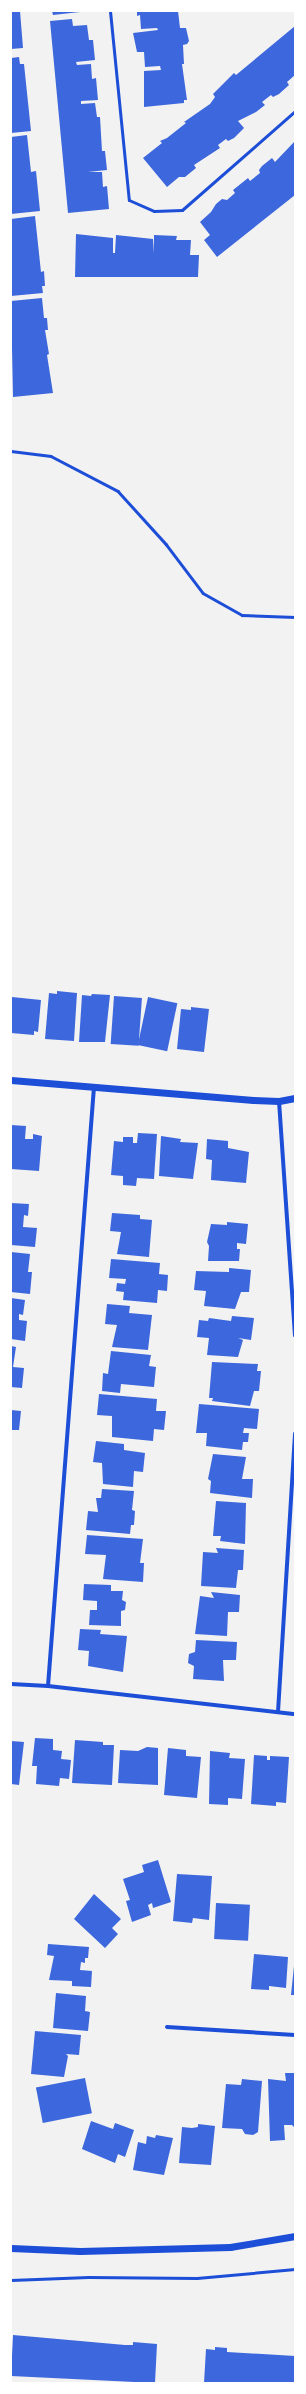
<!DOCTYPE html>
<style>
body{margin:0}
#map{position:relative;width:306px;height:2394px;overflow:hidden;background:#f2f2f2;font-family:"Golos Text",sans-serif}
div>[style]{position:absolute}
[style*='--x']{left:calc(var(--x)*1px);top:calc(var(--y)*1px);width:calc(var(--w)*1px);rotate:calc(var(--a)*1deg)}
.building>*{inset:0;background:#3d67dc;transform-origin:0 0}
.path>*{height:2.5px;margin:-1.25px;padding:0 1.25px;transform-origin:1.25px;border-radius:1.25px;background:#1d4ed8}
.service>*{height:3px;margin:-1.5px;padding:0 1.5px;transform-origin:1.5px;border-radius:1.5px;background:#1d4ed8}
.minor>*{height:4px;margin:-2px;padding:0 2px;transform-origin:2px;border-radius:2px;background:#1d4ed8}
.tertiary>*{height:7px;margin:-3.5px;padding:0 3.5px;transform-origin:3.5px;border-radius:3.5px;background:#1d4ed8}
span{translate:-50% -50%;white-space:nowrap;text-align:center;line-height:1.15;-webkit-text-stroke:3.5px #fff;paint-order:stroke}
.frame{position:absolute;inset:0;border:12px solid #fff;pointer-events:none}
</style>
<div id="map">
<div class="building">
<div style="clip-path:polygon(11px 11px,20px 11px,23px 48px,11px 49px)"></div>
<div style="clip-path:polygon(52px 11px,80px 11px,80px 12px,53px 15px)"></div>
<div style="clip-path:polygon(137px 11px,178px 11px,180px 28px,186px 28px,189px 41px,187px 44px,183px 45px,184px 64px,182px 64px,187px 100px,184px 100px,184px 103px,144px 107px,144px 71px,161px 70px,160px 66px,145px 67px,144px 52px,137px 52px,133px 33px,158px 30px,157px 28px,141px 29px,140px 15px,137px 16px)"></div>
<div style="clip-path:polygon(72px 19px,73px 26px,87px 25px,89px 40px,93px 40px,95px 60px,76px 62px,77px 65px,91px 64px,92px 79px,96px 78px,98px 100px,81px 101px,81px 104px,95px 103px,97px 117px,100px 117px,102px 151px,105px 151px,107px 170px,88px 172px,102px 172px,103px 187px,107px 186px,109px 209px,68px 213px,50px 21px)"></div>
<div style="clip-path:polygon(295px 26px,295px 75px,287px 82px,289px 85px,279px 94px,273px 97px,271px 95px,262px 102px,265px 105px,256px 112px,238px 121px,244px 128px,234px 138px,228px 141px,226px 139px,218px 145px,220px 148px,194px 165px,196px 168px,185px 177px,179px 177px,167px 187px,143px 158px,162px 143px,160px 141px,167px 138px,186px 123px,184px 122px,210px 104px,215px 97px,213px 94px,234px 73px,236px 75px)"></div>
<div style="clip-path:polygon(19px 57px,20px 64px,24px 64px,31px 131px,11px 133px,11px 58px)"></div>
<div style="clip-path:polygon(27px 135px,31px 172px,36px 171px,40px 211px,11px 214px,11px 137px)"></div>
<div style="clip-path:polygon(295px 141px,295px 195px,217px 257px,204px 240px,210px 235px,200px 222px,211px 212px,216px 204px,222px 199px,227px 200px,235px 193px,233px 190px,248px 178px,250px 181px,260px 173px,259px 170px,262px 166px,272px 158px,275px 162px)"></div>
<div style="clip-path:polygon(35px 216px,41px 272px,44px 271px,45px 286px,42px 286px,43px 293px,11px 296px,11px 219px)"></div>
<div style="clip-path:polygon(76px 234px,113px 238px,113px 253px,115px 253px,116px 235px,153px 239px,154px 253px,154px 235px,177px 236px,176px 240px,191px 240px,190px 255px,199px 255px,198px 277px,75px 277px)"></div>
<div style="clip-path:polygon(42px 298px,44px 318px,47px 318px,48px 330px,45px 330px,49px 354px,47px 355px,53px 393px,13px 397px,11px 301px)"></div>
<div style="clip-path:polygon(57px 991px,77px 993px,74px 1041px,45px 1039px,49px 993px,57px 994px)"></div>
<div style="clip-path:polygon(92px 994px,110px 995px,105px 1042px,79px 1042px,82px 995px,91px 996px)"></div>
<div style="left:114px;top:996px;width:28px;height:48px;rotate:4deg"></div>
<div style="clip-path:polygon(12px 997px,41px 1000px,38px 1032px,34px 1031px,34px 1035px,11px 1033px)"></div>
<div style="left:148px;top:997px;width:30px;height:49px;rotate:12deg"></div>
<div style="clip-path:polygon(191px 1007px,209px 1009px,204px 1052px,177px 1049px,181px 1009px,191px 1010px)"></div>
<div style="clip-path:polygon(11px 1125px,26px 1126px,25px 1139px,33px 1139px,33px 1134px,42px 1136px,39px 1171px,11px 1169px)"></div>
<div style="clip-path:polygon(138px 1133px,157px 1134px,154px 1179px,137px 1178px,136px 1186px,123px 1185px,123px 1176px,111px 1175px,114px 1141px,123px 1142px,123px 1137px,133px 1137px,133px 1143px,137px 1143px)"></div>
<div style="clip-path:polygon(161px 1136px,181px 1139px,180px 1142px,198px 1143px,193px 1179px,159px 1176px)"></div>
<div style="clip-path:polygon(207px 1139px,228px 1141px,228px 1148px,249px 1152px,246px 1183px,211px 1180px,212px 1160px,206px 1159px)"></div>
<div style="clip-path:polygon(11px 1203px,29px 1204px,28px 1216px,24px 1215px,23px 1227px,37px 1228px,35px 1247px,11px 1245px)"></div>
<div style="clip-path:polygon(112px 1213px,140px 1215px,140px 1219px,152px 1220px,149px 1257px,117px 1254px,121px 1232px,110px 1231px)"></div>
<div style="clip-path:polygon(227px 1222px,248px 1224px,246px 1244px,237px 1243px,237px 1249px,240px 1249px,239px 1261px,208px 1261px,209px 1246px,207px 1242px,211px 1224px,227px 1225px)"></div>
<div style="clip-path:polygon(11px 1252px,30px 1254px,28px 1272px,32px 1272px,30px 1294px,11px 1292px)"></div>
<div style="clip-path:polygon(111px 1259px,160px 1263px,159px 1274px,168px 1275px,167px 1291px,158px 1290px,157px 1303px,123px 1300px,124px 1292px,116px 1291px,117px 1283px,125px 1284px,126px 1279px,109px 1278px)"></div>
<div style="clip-path:polygon(229px 1268px,251px 1270px,249px 1292px,241px 1292px,235px 1309px,204px 1306px,206px 1291px,194px 1290px,196px 1271px,229px 1272px)"></div>
<div style="clip-path:polygon(11px 1298px,25px 1300px,23px 1315px,19px 1314px,19px 1320px,27px 1321px,25px 1341px,11px 1339px)"></div>
<div style="clip-path:polygon(107px 1304px,130px 1306px,129px 1313px,152px 1315px,148px 1350px,112px 1347px,117px 1325px,105px 1324px)"></div>
<div style="clip-path:polygon(232px 1316px,254px 1318px,251px 1340px,238px 1338px,243px 1340px,238px 1357px,207px 1355px,209px 1338px,197px 1337px,199px 1320px,208px 1321px,209px 1318px,231px 1321px)"></div>
<div style="clip-path:polygon(11px 1346px,16px 1347px,13px 1367px,24px 1368px,22px 1388px,11px 1387px)"></div>
<div style="clip-path:polygon(111px 1351px,151px 1355px,149px 1366px,156px 1367px,154px 1387px,121px 1384px,120px 1393px,102px 1391px,103px 1373px,108px 1374px)"></div>
<div style="clip-path:polygon(212px 1362px,258px 1364px,257px 1371px,261px 1371px,259px 1391px,254px 1391px,250px 1406px,212px 1401px,213px 1398px,209px 1398px)"></div>
<div style="clip-path:polygon(99px 1394px,157px 1399px,156px 1411px,166px 1411px,164px 1430px,154px 1429px,153px 1441px,112px 1437px,112px 1416px,97px 1415px)"></div>
<div style="clip-path:polygon(199px 1404px,259px 1409px,257px 1429px,244px 1428px,243px 1433px,249px 1433px,248px 1442px,243px 1442px,242px 1450px,206px 1446px,207px 1433px,196px 1433px)"></div>
<div style="clip-path:polygon(11px 1410px,21px 1411px,19px 1430px,11px 1430px)"></div>
<div style="clip-path:polygon(96px 1441px,124px 1444px,124px 1450px,145px 1453px,143px 1472px,134px 1471px,133px 1487px,103px 1484px,102px 1463px,93px 1462px)"></div>
<div style="clip-path:polygon(213px 1454px,246px 1457px,242px 1479px,253px 1479px,252px 1498px,210px 1493px,211px 1481px,208px 1479px)"></div>
<div style="clip-path:polygon(102px 1489px,134px 1491px,132px 1510px,135px 1511px,134px 1525px,131px 1525px,130px 1534px,86px 1530px,88px 1511px,98px 1512px,96px 1498px,101px 1498px)"></div>
<div style="clip-path:polygon(216px 1501px,246px 1503px,245px 1544px,220px 1541px,221px 1536px,213px 1536px)"></div>
<div style="clip-path:polygon(87px 1535px,143px 1539px,140px 1563px,144px 1563px,143px 1582px,103px 1579px,106px 1555px,85px 1554px)"></div>
<div style="clip-path:polygon(216px 1548px,244px 1550px,243px 1570px,238px 1570px,236px 1588px,201px 1586px,203px 1552px,218px 1553px)"></div>
<div style="clip-path:polygon(84px 1584px,111px 1585px,111px 1591px,123px 1591px,122px 1600px,126px 1602px,125px 1610px,121px 1611px,121px 1626px,89px 1625px,90px 1610px,97px 1610px,97px 1601px,83px 1600px)"></div>
<div style="clip-path:polygon(211px 1592px,240px 1595px,239px 1612px,228px 1612px,227px 1636px,195px 1634px,200px 1596px,214px 1598px)"></div>
<div style="clip-path:polygon(80px 1629px,101px 1630px,100px 1634px,127px 1636px,123px 1672px,88px 1666px,89px 1651px,78px 1650px)"></div>
<div style="clip-path:polygon(196px 1640px,237px 1642px,236px 1660px,223px 1660px,224px 1681px,193px 1679px,194px 1666px,188px 1663px,189px 1654px,195px 1652px)"></div>
<div style="clip-path:polygon(35px 1738px,53px 1739px,53px 1750px,62px 1751px,61px 1759px,71px 1760px,69px 1779px,60px 1778px,59px 1786px,36px 1784px,37px 1766px,32px 1766px)"></div>
<div style="clip-path:polygon(75px 1740px,103px 1742px,103px 1745px,114px 1745px,112px 1785px,72px 1783px)"></div>
<div style="clip-path:polygon(11px 1741px,24px 1742px,19px 1785px,11px 1784px)"></div>
<div style="clip-path:polygon(147px 1747px,158px 1748px,158px 1785px,118px 1783px,120px 1750px,138px 1751px)"></div>
<div style="clip-path:polygon(168px 1748px,186px 1750px,186px 1756px,201px 1757px,197px 1798px,164px 1795px)"></div>
<div style="clip-path:polygon(210px 1751px,230px 1753px,229px 1758px,245px 1759px,242px 1799px,228px 1798px,228px 1805px,209px 1804px)"></div>
<div style="clip-path:polygon(254px 1755px,267px 1756px,267px 1760px,270px 1760px,270px 1756px,289px 1757px,286px 1803px,276px 1802px,276px 1806px,251px 1804px)"></div>
<div style="clip-path:polygon(158px 1860px,171px 1902px,153px 1908px,152px 1903px,148px 1905px,151px 1915px,132px 1922px,126px 1901px,130px 1900px,123px 1879px,144px 1872px,142px 1865px)"></div>
<div style="clip-path:polygon(177px 1874px,212px 1876px,209px 1920px,193px 1918px,192px 1923px,173px 1921px)"></div>
<div style="clip-path:polygon(94px 1894px,121px 1919px,112px 1928px,118px 1934px,105px 1948px,74px 1919px)"></div>
<div style="left:216px;top:1903px;width:34px;height:36px;rotate:3deg"></div>
<div style="clip-path:polygon(48px 1944px,89px 1947px,88px 1958px,85px 1958px,85px 1963px,81px 1962px,80px 1970px,92px 1971px,91px 1987px,72px 1986px,72px 1981px,49px 1980px,54px 1956px,47px 1955px)"></div>
<div style="clip-path:polygon(254px 1954px,288px 1957px,286px 1988px,269px 1986px,269px 1990px,251px 1989px)"></div>
<div style="clip-path:polygon(294px 1966px,295px 1966px,295px 1995px,291px 1995px)"></div>
<div style="clip-path:polygon(56px 1993px,86px 1996px,85px 2011px,90px 2012px,88px 2031px,53px 2028px)"></div>
<div style="clip-path:polygon(35px 2031px,81px 2035px,79px 2055px,66px 2054px,68px 2056px,64px 2077px,31px 2074px)"></div>
<div style="clip-path:polygon(285px 2073px,295px 2073px,295px 2128px,292px 2125px,284px 2125px,285px 2140px,270px 2141px,268px 2079px,286px 2081px)"></div>
<div style="left:85px;top:2078px;width:36px;height:50px;rotate:79deg"></div>
<div style="clip-path:polygon(242px 2079px,262px 2081px,258px 2132px,253px 2135px,245px 2134px,242px 2129px,222px 2128px,226px 2084px,241px 2085px)"></div>
<div style="clip-path:polygon(91px 2121px,113px 2129px,115px 2123px,134px 2130px,125px 2157px,118px 2154px,115px 2163px,82px 2149px)"></div>
<div style="clip-path:polygon(198px 2124px,215px 2126px,211px 2165px,179px 2163px,182px 2127px,192px 2128px,198px 2127px)"></div>
<div style="clip-path:polygon(156px 2135px,173px 2138px,164px 2175px,133px 2170px,138px 2142px,146px 2144px,147px 2136px,155px 2138px)"></div>
<div style="clip-path:polygon(13px 2335px,125px 2345px,133px 2345px,133px 2342px,157px 2344px,155px 2383px,11px 2376px)"></div>
<div style="clip-path:polygon(215px 2347px,227px 2348px,227px 2352px,295px 2356px,295px 2383px,204px 2383px,206px 2349px,215px 2350px)"></div>
</div>
<div class="path">
<div style="--x:11;--y:451;--w:40;--a:7.1"></div>
<div style="--x:51;--y:456;--w:76;--a:27.6"></div>
<div style="--x:118;--y:491;--w:72;--a:47.8"></div>
<div style="--x:166;--y:544;--w:61;--a:52.9"></div>
<div style="--x:203;--y:593;--w:45;--a:29.4"></div>
<div style="--x:242;--y:615;--w:53;--a:2.2"></div>
<div style="--x:11;--y:2280;--w:77;--a:-2.2"></div>
<div style="--x:88;--y:2277;--w:109;--a:0.5"></div>
<div style="--x:197;--y:2278;--w:98;--a:-5.2"></div>
</div>
<div class="service">
<div style="--x:110;--y:11;--w:190;--a:84.3"></div>
<div style="--x:129;--y:200;--w:27;--a:24"></div>
<div style="--x:154;--y:211;--w:28;--a:-2"></div>
<div style="--x:182;--y:210;--w:150;--a:-41.2"></div>
</div>
<div class="minor">
<div style="--x:279;--y:1101;--w:235;--a:86.1"></div>
<div style="--x:11;--y:1684;--w:37;--a:3"></div>
<div style="--x:48;--y:1686;--w:249;--a:6.5"></div>
<div style="--x:48;--y:1686;--w:601;--a:-85.61"></div>
<div style="--x:278;--y:1712;--w:279;--a:-86.5"></div>
<div style="--x:167;--y:2027;--w:128;--a:3.6"></div>
</div>
<div class="tertiary">
<div style="--x:11;--y:1080;--w:243;--a:4.7"></div>
<div style="--x:253;--y:1100;--w:26;--a:2"></div>
<div style="--x:279;--y:1101;--w:16;--a:-11"></div>
<div style="--x:11;--y:2248;--w:69;--a:2.5"></div>
<div style="--x:80;--y:2251;--w:150;--a:-1.5"></div>
<div style="--x:230;--y:2247;--w:66;--a:-9.6"></div>
</div>
<div class="frame"></div>
</div>
